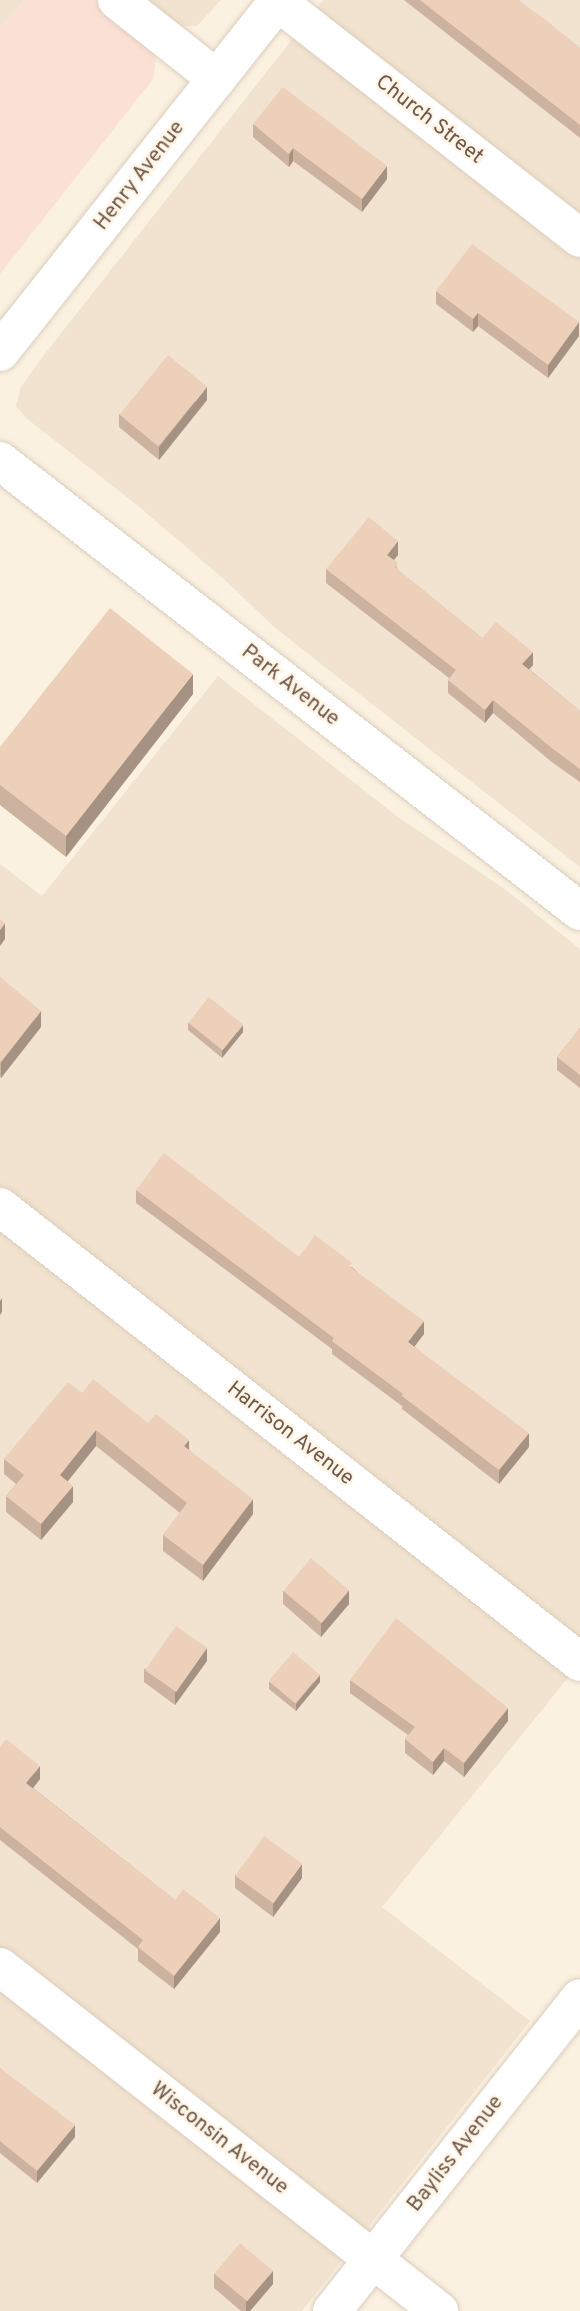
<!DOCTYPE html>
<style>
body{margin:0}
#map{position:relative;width:580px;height:2311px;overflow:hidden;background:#faf1e0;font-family:Overpass,sans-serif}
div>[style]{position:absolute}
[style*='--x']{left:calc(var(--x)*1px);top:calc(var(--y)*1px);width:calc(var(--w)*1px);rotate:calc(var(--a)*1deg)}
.residential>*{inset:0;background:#f1e3cf}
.commercial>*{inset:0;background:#fae1d4}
.roads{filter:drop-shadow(0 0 2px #ddcdbd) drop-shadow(0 0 2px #ddcdbd)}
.minor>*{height:38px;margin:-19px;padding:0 19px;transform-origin:19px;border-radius:19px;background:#fff}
.tertiary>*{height:38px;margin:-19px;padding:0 19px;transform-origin:19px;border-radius:19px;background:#fff}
.wall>*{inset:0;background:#ccb3a0}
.shaded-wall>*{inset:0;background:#a69282}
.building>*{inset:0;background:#edd0ba;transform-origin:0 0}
span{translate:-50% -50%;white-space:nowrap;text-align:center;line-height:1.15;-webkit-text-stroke:5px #fef5e6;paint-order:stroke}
.street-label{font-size:21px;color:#6f584a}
</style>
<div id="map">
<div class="residential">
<div style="clip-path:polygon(0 0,25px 0,0 29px)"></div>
<div style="clip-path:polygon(142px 0,221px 0,197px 26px,182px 26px,165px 17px)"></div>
<div style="clip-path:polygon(323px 0,580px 0,580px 867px,274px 627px,226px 581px,137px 505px,26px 418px,16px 406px,21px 387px,44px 355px)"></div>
<div style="clip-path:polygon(218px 676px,398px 817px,506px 890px,580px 949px,580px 1663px,382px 1907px,530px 2021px,302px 2311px,0 2311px,0 864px,42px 896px)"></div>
</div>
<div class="commercial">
<div style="clip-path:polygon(25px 0,94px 0,148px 43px,156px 60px,153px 79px,0 274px,0 29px)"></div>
</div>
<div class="roads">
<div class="minor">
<div style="--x:117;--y:0;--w:127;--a:38.3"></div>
<div style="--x:278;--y:2;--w:383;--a:38"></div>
<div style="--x:0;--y:1207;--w:737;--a:38.11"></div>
<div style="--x:0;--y:1967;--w:558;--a:38.08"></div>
<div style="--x:332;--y:2311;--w:399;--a:-51.6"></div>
</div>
<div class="tertiary">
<div style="--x:0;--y:352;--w:449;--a:-51.6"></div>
<div style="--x:0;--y:461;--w:734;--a:37.81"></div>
</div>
</div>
<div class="wall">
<div style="clip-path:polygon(404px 0,518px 0,580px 48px,580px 138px)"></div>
<div style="clip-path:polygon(253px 124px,387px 179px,362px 212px,293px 161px,289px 167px,253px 137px)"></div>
<div style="clip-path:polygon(436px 291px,579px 336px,548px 378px,478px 326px,473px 332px,436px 304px)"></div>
<div style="clip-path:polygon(207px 400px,159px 460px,119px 427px,119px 414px)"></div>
<div style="clip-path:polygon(398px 555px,394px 560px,398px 570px,482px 638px,533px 665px,529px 669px,580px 711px,580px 782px,553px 763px,493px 713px,485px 723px,448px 693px,448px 680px,449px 678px,326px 583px,326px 569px)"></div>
<div style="clip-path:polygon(193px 694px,66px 857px,0 805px,0 747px)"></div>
<div style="clip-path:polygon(0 977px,41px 1027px,1px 1078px,0 1077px)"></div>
<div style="clip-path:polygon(188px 1023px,243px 1032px,222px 1058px,188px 1030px)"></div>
<div style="clip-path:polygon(580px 1028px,580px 1088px,557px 1070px,557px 1057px)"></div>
<div style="clip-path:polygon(136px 1190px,299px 1257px,352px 1267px,424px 1334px,414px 1346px,529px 1447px,499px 1484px,402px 1409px,402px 1406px,332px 1354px,332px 1349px,136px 1203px)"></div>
<div style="clip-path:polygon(82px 1393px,148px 1423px,189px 1450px,253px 1514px,203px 1581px,163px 1551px,163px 1535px,180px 1513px,96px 1446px,67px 1481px,73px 1502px,41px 1540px,6px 1512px,6px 1496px,16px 1484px,4px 1474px,4px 1459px)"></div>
<div style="clip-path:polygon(283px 1591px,349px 1604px,321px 1637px,283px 1604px)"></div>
<div style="clip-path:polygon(207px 1661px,175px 1705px,144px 1682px,144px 1669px)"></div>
<div style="clip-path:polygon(350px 1680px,508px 1721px,464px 1777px,444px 1761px,433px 1775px,405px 1753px,405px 1739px,408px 1735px,350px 1693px)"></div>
<div style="clip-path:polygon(269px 1682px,320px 1682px,296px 1711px,269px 1689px)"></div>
<div style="clip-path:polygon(0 1747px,40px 1779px,33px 1788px,175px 1900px,220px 1932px,174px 1989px,138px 1961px,138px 1949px,0 1840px)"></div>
<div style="clip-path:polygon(235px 1875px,302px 1878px,273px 1917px,235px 1888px)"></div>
<div style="clip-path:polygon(0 2068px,75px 2137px,37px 2183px,0 2153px)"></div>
<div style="clip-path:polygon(214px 2274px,273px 2284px,250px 2311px,241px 2311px,214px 2288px)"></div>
</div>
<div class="shaded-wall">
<div style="clip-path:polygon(293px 148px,293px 161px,289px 167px,289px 154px)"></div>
<div style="clip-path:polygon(387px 166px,387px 179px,362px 212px,362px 199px)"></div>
<div style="clip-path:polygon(478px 313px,478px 326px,473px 332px,473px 319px)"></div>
<div style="clip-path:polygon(579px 322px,579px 336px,548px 378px,548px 365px)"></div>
<div style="clip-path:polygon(207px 387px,207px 400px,159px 460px,159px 447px)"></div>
<div style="clip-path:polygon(398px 541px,398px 555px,387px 568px,387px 555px)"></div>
<div style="clip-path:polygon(533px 652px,533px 665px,522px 677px,522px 664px)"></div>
<div style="clip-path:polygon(193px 674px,193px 694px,66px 857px,66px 836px)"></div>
<div style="clip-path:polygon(493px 700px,493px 713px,485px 723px,485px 710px)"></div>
<div style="clip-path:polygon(5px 923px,5px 939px,0 946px,0 930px)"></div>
<div style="clip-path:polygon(41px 1011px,41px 1027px,1px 1078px,1px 1062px)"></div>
<div style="clip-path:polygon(243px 1025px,243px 1032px,222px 1058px,222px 1051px)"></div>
<div style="clip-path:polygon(2px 1298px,2px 1312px,0 1315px,0 1301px)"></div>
<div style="clip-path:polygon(424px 1321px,424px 1334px,408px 1355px,408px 1342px)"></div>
<div style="clip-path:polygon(96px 1430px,96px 1446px,60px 1491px,60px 1475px)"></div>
<div style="clip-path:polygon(529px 1433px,529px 1447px,499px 1484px,499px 1470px)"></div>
<div style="clip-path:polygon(189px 1440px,189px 1456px,184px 1446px)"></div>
<div style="clip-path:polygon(73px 1486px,73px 1502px,41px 1540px,41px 1524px)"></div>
<div style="clip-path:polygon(253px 1499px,253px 1514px,203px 1581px,203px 1565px)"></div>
<div style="clip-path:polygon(349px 1590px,349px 1604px,321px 1637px,321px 1624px)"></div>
<div style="clip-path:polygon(207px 1648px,207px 1661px,175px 1705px,175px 1691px)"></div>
<div style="clip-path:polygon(320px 1675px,320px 1682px,296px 1711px,296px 1704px)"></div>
<div style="clip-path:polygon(508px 1708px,508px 1721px,464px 1777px,464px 1763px)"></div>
<div style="clip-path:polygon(444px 1748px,444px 1761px,433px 1775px,433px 1762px)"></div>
<div style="clip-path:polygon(40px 1766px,40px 1779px,26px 1797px,26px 1783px)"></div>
<div style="clip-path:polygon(302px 1864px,302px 1878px,273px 1917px,273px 1904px)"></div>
<div style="clip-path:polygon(220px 1918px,220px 1932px,174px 1989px,174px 1976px)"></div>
<div style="clip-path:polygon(75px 2125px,75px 2137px,37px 2183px,37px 2171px)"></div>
<div style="clip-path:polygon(273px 2271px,273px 2284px,250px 2311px,246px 2311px,246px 2302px)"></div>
</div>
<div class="building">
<div style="clip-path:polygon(420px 0,518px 0,547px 21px,580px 48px,580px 125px)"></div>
<div style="clip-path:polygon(283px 87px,387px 166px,362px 199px,293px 148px,289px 154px,253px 124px)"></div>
<div style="clip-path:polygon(472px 244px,579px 322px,548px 365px,478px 313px,473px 319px,436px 291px)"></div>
<div style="left:168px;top:355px;width:50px;height:77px;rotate:39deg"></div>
<div style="clip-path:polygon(369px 517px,398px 541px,387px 555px,398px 563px,395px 567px,482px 638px,496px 622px,533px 652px,522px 664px,580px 711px,580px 769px,553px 749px,493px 700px,485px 710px,448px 680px,456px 670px,326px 569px)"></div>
<div style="clip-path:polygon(110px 608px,193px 674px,66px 836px,0 785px,0 747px)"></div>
<div style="clip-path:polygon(0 919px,5px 923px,0 930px)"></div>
<div style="clip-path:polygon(0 977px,41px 1011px,1px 1062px,0 1061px)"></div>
<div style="left:209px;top:997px;width:44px;height:33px;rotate:39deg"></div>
<div style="clip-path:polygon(580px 1028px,580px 1075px,557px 1057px)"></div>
<div style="clip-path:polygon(164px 1153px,299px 1257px,315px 1235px,352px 1263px,349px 1266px,424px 1321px,408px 1342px,529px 1433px,499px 1470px,402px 1396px,403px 1394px,332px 1341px,334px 1338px,136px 1190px)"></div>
<div style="clip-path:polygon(93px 1379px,148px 1423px,156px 1414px,189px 1440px,184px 1446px,253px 1499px,203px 1565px,163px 1535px,187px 1503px,96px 1430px,60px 1475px,73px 1486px,41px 1524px,6px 1496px,24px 1475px,4px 1459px,68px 1382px,82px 1393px)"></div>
<div style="left:311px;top:1558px;width:50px;height:43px;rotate:40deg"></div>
<div style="clip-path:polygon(396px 1618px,508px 1708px,464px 1763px,444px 1748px,433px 1762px,405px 1739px,415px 1727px,350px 1680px)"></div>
<div style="left:176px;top:1626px;width:38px;height:54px;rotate:35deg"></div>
<div style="left:293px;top:1652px;width:35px;height:38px;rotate:40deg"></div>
<div style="clip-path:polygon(6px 1739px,40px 1766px,26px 1783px,175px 1900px,183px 1889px,220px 1918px,174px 1976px,138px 1947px,143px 1940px,0 1827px,0 1747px)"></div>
<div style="left:264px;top:1836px;width:47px;height:49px;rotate:36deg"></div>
<div style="clip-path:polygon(0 2068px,75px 2125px,37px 2171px,0 2141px)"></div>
<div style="left:240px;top:2243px;width:43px;height:40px;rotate:40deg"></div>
</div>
<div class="street-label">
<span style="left:429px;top:120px;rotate:38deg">Church Street</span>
<span style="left:140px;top:176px;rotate:-52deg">Henry Avenue</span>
<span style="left:290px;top:686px;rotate:38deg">Park Avenue</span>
<span style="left:290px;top:1434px;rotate:38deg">Harrison Avenue</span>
<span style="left:219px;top:2139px;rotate:38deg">Wisconsin Avenue</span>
<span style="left:456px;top:2154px;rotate:-52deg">Bayliss Avenue</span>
</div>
</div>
